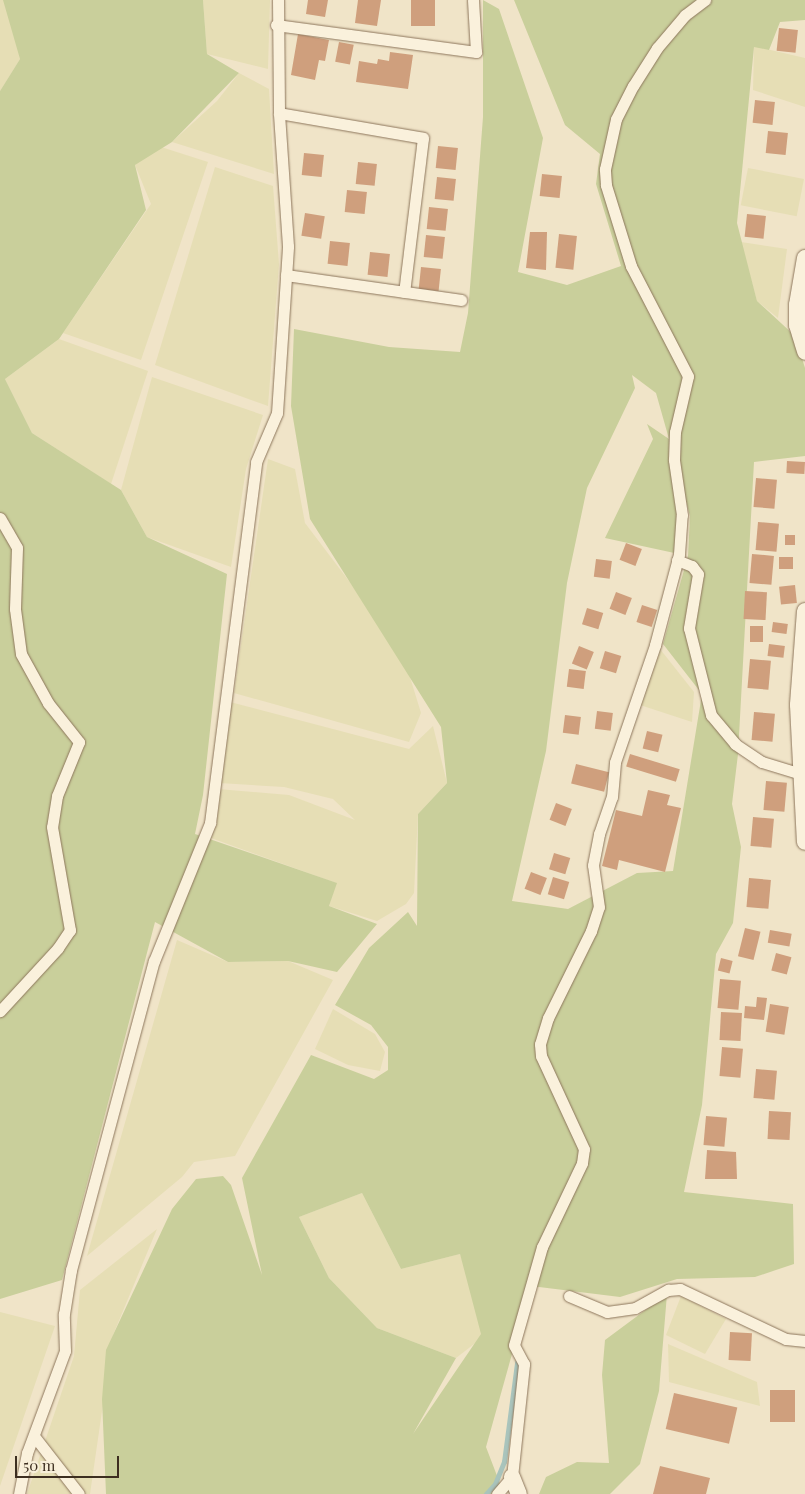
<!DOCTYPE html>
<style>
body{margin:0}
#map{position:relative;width:805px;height:1494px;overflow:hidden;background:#f0e4c8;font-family:"Playfair Display",serif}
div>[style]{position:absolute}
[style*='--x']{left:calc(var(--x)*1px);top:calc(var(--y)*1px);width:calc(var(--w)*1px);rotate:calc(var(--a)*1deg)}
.farmland>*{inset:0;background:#e6deb5;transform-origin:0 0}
.green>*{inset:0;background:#c9cf9b}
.stream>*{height:4.5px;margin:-2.25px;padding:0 2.25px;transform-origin:2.25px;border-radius:2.25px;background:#a9c4bc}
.building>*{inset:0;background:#cf9f7d;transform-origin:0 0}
.roads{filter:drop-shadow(0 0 1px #8d765c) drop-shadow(0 0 1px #8d765c)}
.street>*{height:11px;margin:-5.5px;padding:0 5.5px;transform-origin:5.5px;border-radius:5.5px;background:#faf1dc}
.secondary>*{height:16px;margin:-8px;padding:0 8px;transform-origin:8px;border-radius:8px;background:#faf1dc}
span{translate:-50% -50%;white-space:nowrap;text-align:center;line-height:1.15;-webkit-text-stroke:4px #f7eed8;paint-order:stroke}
.scale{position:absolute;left:15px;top:1456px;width:104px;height:22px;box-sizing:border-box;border:2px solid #3d2e20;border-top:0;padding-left:6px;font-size:15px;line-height:18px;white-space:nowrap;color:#3d2e20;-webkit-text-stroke:4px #f7eed8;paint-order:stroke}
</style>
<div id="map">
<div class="farmland">
<div style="clip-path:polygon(0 0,12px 0,20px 59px,0 91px)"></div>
<div style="clip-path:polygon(203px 0,270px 0,268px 69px,207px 54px)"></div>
<div style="clip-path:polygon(754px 46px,805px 58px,805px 107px,753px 90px)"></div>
<div style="clip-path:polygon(239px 73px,269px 89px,274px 174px,172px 142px,217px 101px)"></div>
<div style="clip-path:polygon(158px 146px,208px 162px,141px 360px,63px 333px,151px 204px,135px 165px)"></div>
<div style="clip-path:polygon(215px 167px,273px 186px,279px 264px,268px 406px,155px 365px)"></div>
<div style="left:748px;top:168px;width:57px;height:38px;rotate:11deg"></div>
<div style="clip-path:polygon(741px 242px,787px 249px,778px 318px,757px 301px)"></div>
<div style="clip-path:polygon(59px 339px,148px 371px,111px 484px,32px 433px,5px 379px)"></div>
<div style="clip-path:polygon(152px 377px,263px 415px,246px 469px,231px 567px,147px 537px,121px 490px)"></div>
<div style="clip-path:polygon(268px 459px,295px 469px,305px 523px,402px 651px,421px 713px,409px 742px,234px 693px)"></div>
<div style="clip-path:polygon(660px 649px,694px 692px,692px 722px,640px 705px)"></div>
<div style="clip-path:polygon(230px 702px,409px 749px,433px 726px,447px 783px,418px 814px,414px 893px,406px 904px,377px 921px,329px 906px,336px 883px,211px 838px,218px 789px,289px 795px,355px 820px,333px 799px,284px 787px,219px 783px)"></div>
<div style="clip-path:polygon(177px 940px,228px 962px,288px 961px,333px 980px,235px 1156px,194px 1162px,182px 1177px,87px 1256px)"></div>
<div style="clip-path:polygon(333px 1009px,375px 1034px,385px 1052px,380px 1071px,348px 1065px,315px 1049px)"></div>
<div style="clip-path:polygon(362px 1193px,401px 1269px,460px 1254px,487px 1334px,456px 1358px,377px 1328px,329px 1278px,299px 1217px)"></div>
<div style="clip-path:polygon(157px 1229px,113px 1335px,90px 1494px,27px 1494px,74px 1356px,80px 1290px)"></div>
<div style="clip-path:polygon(681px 1296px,726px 1319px,705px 1354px,666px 1335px)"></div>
<div style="clip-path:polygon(0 1312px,55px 1326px,0 1486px)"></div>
<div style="clip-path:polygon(668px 1344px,757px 1382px,760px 1406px,669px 1382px)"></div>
</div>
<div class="green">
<div style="clip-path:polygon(3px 0,203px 0,207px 54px,239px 73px,172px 142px,135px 165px,146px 210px,59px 339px,5px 379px,32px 433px,121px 490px,147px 537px,227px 574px,203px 795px,195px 834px,337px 883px,329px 906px,377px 924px,337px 972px,288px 961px,228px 962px,155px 922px,62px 1280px,0 1299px,0 91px,20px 59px)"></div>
<div style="clip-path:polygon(evenodd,483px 0,499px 9px,543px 138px,518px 272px,567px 285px,621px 266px,596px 184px,600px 154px,565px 125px,514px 0,805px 0,805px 20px,780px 22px,769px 50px,754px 47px,737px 223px,757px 301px,795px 336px,805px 368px,805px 456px,754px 462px,738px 754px,732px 804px,741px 847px,733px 923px,716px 954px,702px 1105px,684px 1192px,793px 1204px,794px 1264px,755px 1277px,677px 1279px,620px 1297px,531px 1286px,486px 1447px,504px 1494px,106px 1494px,102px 1399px,106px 1350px,172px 1209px,196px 1179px,223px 1176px,231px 1185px,262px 1275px,242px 1178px,311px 1055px,374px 1079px,388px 1070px,388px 1047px,371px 1025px,335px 1005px,369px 948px,408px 912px,417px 926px,418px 814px,447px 783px,441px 727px,310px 519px,291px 406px,294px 329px,389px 347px,460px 352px,468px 313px,483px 117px,483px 0,632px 375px,656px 393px,669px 439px,647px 424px,653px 439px,605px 538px,679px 554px,678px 472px,690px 516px,688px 556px,663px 644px,702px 694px,673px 871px,637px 873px,568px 909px,512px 901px,546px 751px,567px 583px,587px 488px,635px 388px,632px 375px,483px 0,362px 1193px,401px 1269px,460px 1254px,481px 1334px,413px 1434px,456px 1358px,377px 1328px,329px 1278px,299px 1217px,362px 1193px)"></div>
<div style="clip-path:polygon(667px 1294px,659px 1391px,640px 1464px,610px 1494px,539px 1494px,546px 1477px,577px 1462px,609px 1463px,602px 1375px,605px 1340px)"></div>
</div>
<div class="stream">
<div style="--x:486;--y:1494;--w:13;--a:-48"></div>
<div style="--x:495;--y:1484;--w:24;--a:-68"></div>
<div style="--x:504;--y:1462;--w:100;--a:-82.5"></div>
</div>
<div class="building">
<div style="clip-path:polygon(308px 0,328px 0,325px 17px,306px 14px)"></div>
<div style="clip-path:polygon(358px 0,381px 0,377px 26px,355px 23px)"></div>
<div style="left:411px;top:0;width:24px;height:26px"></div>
<div style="left:779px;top:28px;width:19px;height:23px;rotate:6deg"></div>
<div style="clip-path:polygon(298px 34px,329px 40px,325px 61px,319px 60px,315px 80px,291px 75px)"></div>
<div style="left:339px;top:42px;width:15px;height:20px;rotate:11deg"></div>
<div style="clip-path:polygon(390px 52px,413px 55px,408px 89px,356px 82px,359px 61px,377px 64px,378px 59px,389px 61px)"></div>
<div style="left:755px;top:100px;width:20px;height:23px;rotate:6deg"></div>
<div style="left:768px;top:131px;width:20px;height:22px;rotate:6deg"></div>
<div style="left:438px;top:146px;width:20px;height:22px;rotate:6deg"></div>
<div style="left:304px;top:153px;width:20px;height:22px;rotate:6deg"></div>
<div style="left:358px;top:162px;width:19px;height:22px;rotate:6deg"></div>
<div style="left:542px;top:174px;width:20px;height:22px;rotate:6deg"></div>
<div style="left:437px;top:177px;width:19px;height:22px;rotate:6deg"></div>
<div style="left:347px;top:190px;width:20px;height:22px;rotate:6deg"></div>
<div style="left:429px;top:207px;width:19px;height:22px;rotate:6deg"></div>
<div style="left:305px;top:213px;width:20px;height:23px;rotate:9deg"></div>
<div style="left:747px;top:214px;width:19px;height:23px;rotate:6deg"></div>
<div style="clip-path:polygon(530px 232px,547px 232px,546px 270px,526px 268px)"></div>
<div style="left:559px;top:234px;width:18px;height:34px;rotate:6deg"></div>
<div style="left:426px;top:235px;width:19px;height:22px;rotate:6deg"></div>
<div style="left:330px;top:241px;width:20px;height:23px;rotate:6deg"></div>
<div style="left:370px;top:252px;width:20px;height:23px;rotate:6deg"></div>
<div style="left:421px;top:267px;width:20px;height:22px;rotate:6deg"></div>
<div style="left:787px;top:461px;width:18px;height:12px;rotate:3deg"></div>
<div style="left:756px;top:478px;width:21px;height:29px;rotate:5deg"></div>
<div style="left:758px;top:522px;width:21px;height:28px;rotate:5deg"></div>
<div style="left:785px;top:535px;width:10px;height:10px"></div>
<div style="left:626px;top:543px;width:17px;height:18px;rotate:21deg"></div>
<div style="left:752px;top:554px;width:22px;height:29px;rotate:5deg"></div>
<div style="left:779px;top:557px;width:14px;height:12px"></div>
<div style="left:596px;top:559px;width:16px;height:18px;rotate:7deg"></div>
<div style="left:795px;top:585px;width:18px;height:16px;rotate:84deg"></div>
<div style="left:745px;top:591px;width:22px;height:28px;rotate:3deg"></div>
<div style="left:616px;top:592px;width:17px;height:18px;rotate:21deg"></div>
<div style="left:642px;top:605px;width:16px;height:18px;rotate:18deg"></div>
<div style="left:587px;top:608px;width:17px;height:17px;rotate:17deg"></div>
<div style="left:773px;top:622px;width:15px;height:10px;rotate:8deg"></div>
<div style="left:750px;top:626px;width:13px;height:16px"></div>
<div style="left:769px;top:644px;width:16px;height:12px;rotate:7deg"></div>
<div style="left:579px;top:646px;width:16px;height:19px;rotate:22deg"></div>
<div style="left:605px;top:651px;width:17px;height:18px;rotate:17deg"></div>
<div style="left:750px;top:659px;width:21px;height:29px;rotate:5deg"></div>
<div style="left:569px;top:669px;width:17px;height:18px;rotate:7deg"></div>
<div style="left:597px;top:711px;width:16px;height:18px;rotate:7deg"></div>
<div style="left:754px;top:712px;width:21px;height:28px;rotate:5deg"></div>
<div style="left:565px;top:715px;width:16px;height:18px;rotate:7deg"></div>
<div style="left:647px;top:731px;width:16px;height:18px;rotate:14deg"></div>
<div style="left:630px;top:754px;width:52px;height:13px;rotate:17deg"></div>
<div style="left:576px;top:764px;width:34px;height:20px;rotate:14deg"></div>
<div style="left:766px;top:781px;width:21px;height:29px;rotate:5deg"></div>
<div style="clip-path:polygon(648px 790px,670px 795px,667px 805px,681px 808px,665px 872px,619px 860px,617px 870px,602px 866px,616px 810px,642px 816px)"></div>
<div style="left:556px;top:803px;width:17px;height:18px;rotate:21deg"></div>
<div style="left:753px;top:817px;width:21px;height:29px;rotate:5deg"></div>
<div style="left:554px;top:853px;width:17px;height:17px;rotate:17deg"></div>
<div style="left:531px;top:872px;width:17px;height:18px;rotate:21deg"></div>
<div style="left:553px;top:877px;width:17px;height:18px;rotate:17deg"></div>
<div style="left:749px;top:878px;width:22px;height:29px;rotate:5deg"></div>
<div style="left:745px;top:928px;width:16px;height:29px;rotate:14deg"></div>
<div style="left:770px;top:930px;width:22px;height:13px;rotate:10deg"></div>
<div style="left:776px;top:953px;width:16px;height:18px;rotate:15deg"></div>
<div style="left:721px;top:958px;width:12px;height:13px;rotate:14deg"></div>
<div style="left:720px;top:979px;width:21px;height:29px;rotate:5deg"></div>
<div style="clip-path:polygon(757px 997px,767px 998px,764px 1020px,744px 1018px,745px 1006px,756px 1007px)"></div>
<div style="left:770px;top:1004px;width:19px;height:28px;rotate:9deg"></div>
<div style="left:721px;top:1012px;width:21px;height:28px;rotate:3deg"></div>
<div style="left:722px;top:1047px;width:21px;height:29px;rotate:5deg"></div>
<div style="left:756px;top:1069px;width:21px;height:29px;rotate:5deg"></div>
<div style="left:769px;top:1111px;width:22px;height:28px;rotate:3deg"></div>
<div style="left:706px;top:1116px;width:21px;height:29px;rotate:5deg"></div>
<div style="clip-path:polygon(707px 1150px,736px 1152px,737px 1179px,705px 1179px)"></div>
<div style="left:730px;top:1332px;width:22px;height:28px;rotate:3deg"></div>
<div style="left:770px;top:1390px;width:25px;height:32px"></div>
<div style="left:674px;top:1393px;width:65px;height:37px;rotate:13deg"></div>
<div style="clip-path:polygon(660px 1466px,710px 1478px,706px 1494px,653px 1494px)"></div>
</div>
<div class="roads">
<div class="street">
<div style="--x:276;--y:25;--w:202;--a:7.7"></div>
<div style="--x:476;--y:52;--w:52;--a:-93.3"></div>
<div style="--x:279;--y:113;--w:146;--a:9.8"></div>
<div style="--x:423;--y:138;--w:155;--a:97"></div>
<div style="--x:286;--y:275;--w:177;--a:8.1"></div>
<div style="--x:0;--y:518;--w:34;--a:60"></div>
<div style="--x:17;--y:548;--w:61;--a:91.9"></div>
<div style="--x:15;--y:609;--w:45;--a:82.4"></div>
<div style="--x:21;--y:654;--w:56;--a:61.1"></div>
<div style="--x:48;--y:703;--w:50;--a:51.5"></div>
<div style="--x:79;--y:742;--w:58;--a:112.2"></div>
<div style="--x:57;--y:796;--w:31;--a:99"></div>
<div style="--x:52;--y:827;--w:105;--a:80.1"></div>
<div style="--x:70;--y:930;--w:22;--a:124"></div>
<div style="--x:58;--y:948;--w:86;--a:132.6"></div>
<div style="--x:677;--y:560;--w:16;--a:22"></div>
<div style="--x:692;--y:566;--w:10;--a:53"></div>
<div style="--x:698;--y:574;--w:55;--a:99.5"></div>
<div style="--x:689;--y:628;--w:90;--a:75.8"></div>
<div style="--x:711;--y:715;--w:38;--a:50"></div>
<div style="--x:735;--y:744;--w:32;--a:34"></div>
<div style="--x:762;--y:762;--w:41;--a:17.1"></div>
<div style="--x:569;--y:1296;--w:41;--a:22.8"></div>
<div style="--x:607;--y:1312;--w:28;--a:-8"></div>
<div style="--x:635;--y:1308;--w:38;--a:-29"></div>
<div style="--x:668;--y:1290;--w:12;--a:-5"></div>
<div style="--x:680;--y:1289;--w:117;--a:25.3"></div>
<div style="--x:786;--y:1339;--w:19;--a:6"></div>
<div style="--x:34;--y:1436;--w:73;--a:52.2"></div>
<div style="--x:19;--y:1494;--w:42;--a:-79"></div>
<div style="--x:27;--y:1453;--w:109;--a:-69.6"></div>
<div style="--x:65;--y:1351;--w:37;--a:-92"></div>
<div style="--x:64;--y:1314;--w:45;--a:-81"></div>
<div style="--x:71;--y:1270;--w:320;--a:-75"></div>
<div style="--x:154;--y:961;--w:149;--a:-67.9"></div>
<div style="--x:210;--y:823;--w:364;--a:-82.7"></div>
<div style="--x:256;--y:462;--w:53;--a:-66.8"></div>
<div style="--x:277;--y:413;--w:167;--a:-86.2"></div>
<div style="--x:288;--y:246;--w:133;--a:-93.9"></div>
<div style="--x:279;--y:113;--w:113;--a:-90.5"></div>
<div style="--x:497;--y:1494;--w:23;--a:-49"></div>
<div style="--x:512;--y:1477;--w:114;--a:-83.9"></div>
<div style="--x:524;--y:1364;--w:21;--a:-118"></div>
<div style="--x:514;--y:1345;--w:102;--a:-74.1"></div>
<div style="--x:542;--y:1247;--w:93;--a:-64.5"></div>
<div style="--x:582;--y:1163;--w:14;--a:-82"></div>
<div style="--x:584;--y:1149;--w:102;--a:-114.8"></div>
<div style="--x:541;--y:1056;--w:12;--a:-95"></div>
<div style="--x:540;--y:1044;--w:27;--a:-73"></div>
<div style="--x:548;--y:1018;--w:97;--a:-63.7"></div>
<div style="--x:591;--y:931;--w:25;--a:-72"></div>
<div style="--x:599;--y:907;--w:42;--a:-98.1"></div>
<div style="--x:593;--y:865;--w:32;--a:-79"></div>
<div style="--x:599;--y:834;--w:39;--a:-71"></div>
<div style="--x:612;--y:797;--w:35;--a:-85"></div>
<div style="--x:615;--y:762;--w:124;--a:-71.1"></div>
<div style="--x:655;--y:645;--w:94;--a:-75.2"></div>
<div style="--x:679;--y:554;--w:39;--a:-86"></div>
<div style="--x:682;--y:515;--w:56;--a:-98.3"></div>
<div style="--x:674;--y:460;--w:28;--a:-88"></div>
<div style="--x:675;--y:432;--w:57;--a:-76.9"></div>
<div style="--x:688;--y:376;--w:124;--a:-117.4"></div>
<div style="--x:631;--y:266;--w:85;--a:-107.2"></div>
<div style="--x:606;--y:185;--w:16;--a:-94"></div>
<div style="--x:605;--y:169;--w:51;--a:-77.6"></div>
<div style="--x:616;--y:119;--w:37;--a:-63"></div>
<div style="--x:633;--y:86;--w:45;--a:-57.7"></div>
<div style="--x:657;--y:48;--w:43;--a:-49.7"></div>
<div style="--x:685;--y:15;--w:25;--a:-37"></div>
</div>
<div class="secondary">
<div style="--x:805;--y:258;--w:48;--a:99.7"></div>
<div style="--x:797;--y:305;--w:20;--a:90"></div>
<div style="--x:797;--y:325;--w:28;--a:73"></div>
<div style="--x:805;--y:611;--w:94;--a:94.3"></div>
<div style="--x:798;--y:705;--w:137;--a:87.1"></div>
<div style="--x:512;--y:1477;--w:18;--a:68"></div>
</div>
</div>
<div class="scale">50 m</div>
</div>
